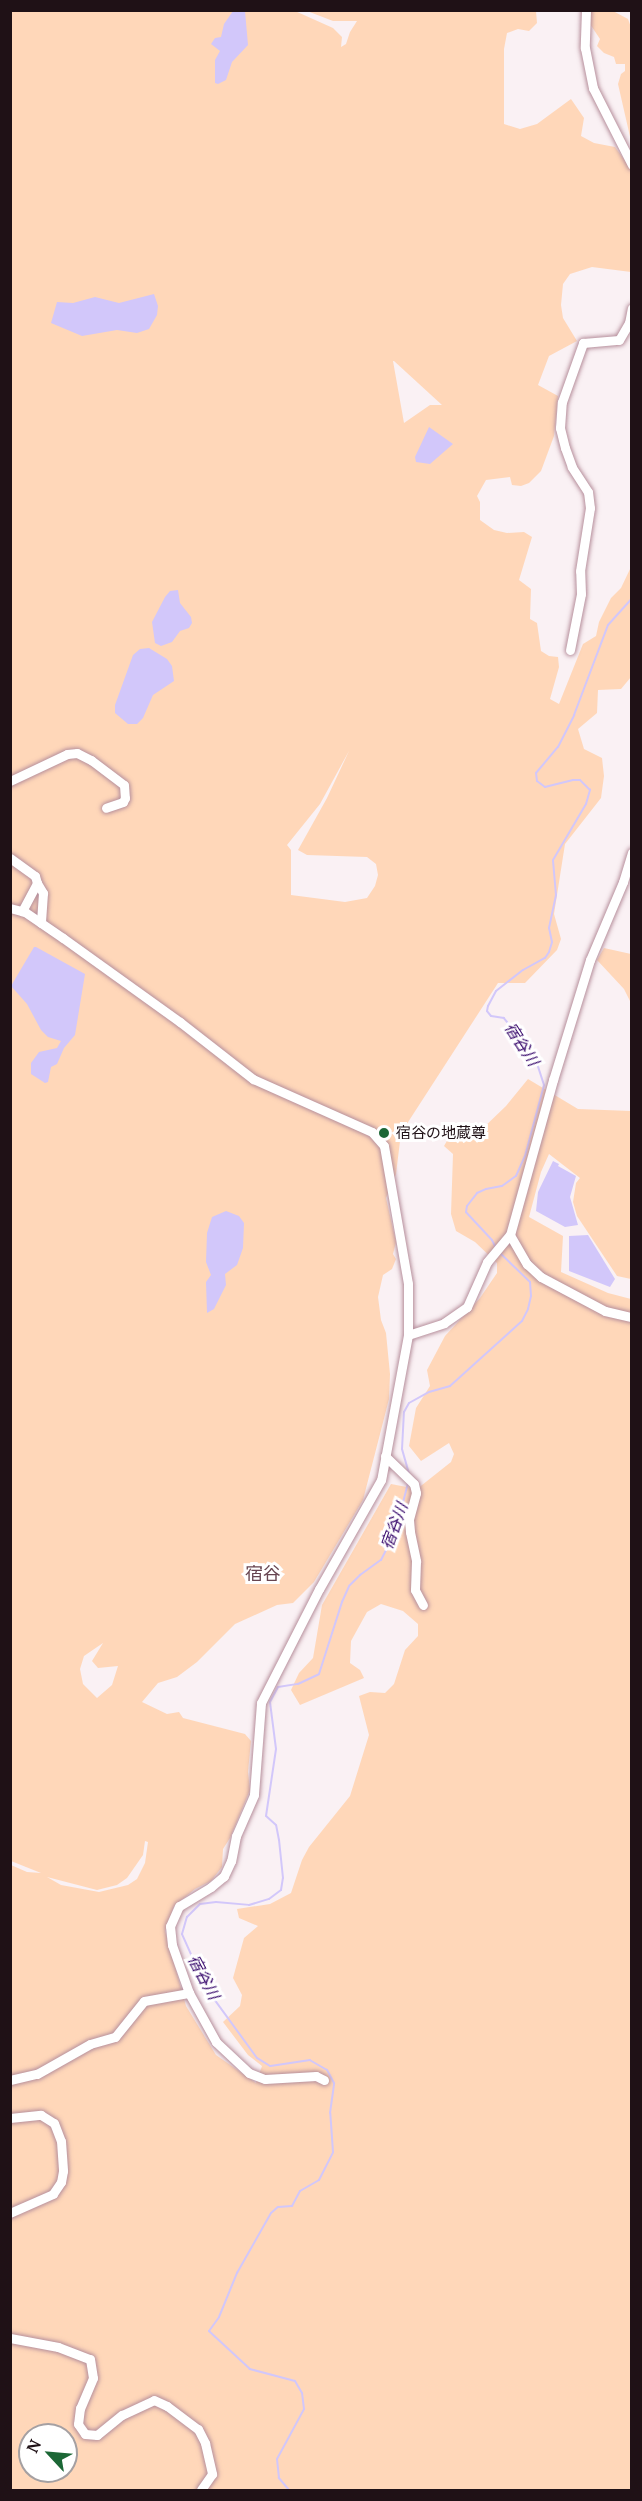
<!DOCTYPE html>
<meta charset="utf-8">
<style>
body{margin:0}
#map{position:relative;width:642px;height:2501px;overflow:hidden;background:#faf1f4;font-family:"PT Serif","Noto Sans JP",serif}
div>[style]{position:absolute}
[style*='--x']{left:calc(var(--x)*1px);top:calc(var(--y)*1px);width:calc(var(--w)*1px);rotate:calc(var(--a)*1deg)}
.green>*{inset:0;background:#ffd7b9}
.water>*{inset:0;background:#d2c7fa}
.stream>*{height:2px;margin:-1px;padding:0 1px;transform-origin:1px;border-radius:1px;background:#d2c7fa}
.roads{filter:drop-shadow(0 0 2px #b68f9c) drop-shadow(0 0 2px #b68f9c)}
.minor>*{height:9px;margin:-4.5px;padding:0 4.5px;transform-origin:4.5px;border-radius:4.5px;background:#fff}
.dots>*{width:16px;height:16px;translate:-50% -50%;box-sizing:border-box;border:3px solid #fff;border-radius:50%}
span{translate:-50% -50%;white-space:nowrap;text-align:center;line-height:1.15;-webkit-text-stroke:6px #fff;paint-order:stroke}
.poi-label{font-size:15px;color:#1f1116}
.left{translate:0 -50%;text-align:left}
.water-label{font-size:16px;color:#35066a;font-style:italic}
.quarter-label{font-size:18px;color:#674551}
.frame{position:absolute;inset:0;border:12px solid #1f1116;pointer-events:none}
.north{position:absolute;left:18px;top:2423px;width:60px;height:60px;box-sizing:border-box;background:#fff;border:2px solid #a5a0a2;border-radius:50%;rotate:296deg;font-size:16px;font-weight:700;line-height:24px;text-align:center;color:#1f1116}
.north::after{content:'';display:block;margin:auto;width:21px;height:27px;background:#1c6736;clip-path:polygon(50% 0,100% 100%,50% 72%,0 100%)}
</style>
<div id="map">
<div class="green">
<div style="clip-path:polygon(evenodd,11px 11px,295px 11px,333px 28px,342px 37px,341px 47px,346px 44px,350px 32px,357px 21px,333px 21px,307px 11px,536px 11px,537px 23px,529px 31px,518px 29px,507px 33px,504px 49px,504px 124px,520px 129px,537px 124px,571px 99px,584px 118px,581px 136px,594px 143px,615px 147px,631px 169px,631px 272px,592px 267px,570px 274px,563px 284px,561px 305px,563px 318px,577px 341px,549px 356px,538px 385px,558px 396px,554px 436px,541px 471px,529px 483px,521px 486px,512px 485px,510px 477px,486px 480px,477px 496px,480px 502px,480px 520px,494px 530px,507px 533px,524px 532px,532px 537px,519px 580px,531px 589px,530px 619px,537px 623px,541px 651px,549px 656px,558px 657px,559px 667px,550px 699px,559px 704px,583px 644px,596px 636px,599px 622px,611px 598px,621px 588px,631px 567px,631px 677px,621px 689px,598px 690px,597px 713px,578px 729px,584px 749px,602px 758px,604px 776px,601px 798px,565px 844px,554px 914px,561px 939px,557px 950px,525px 983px,498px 983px,401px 1133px,396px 1174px,386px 1198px,396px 1242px,393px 1254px,396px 1259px,392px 1269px,383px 1275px,378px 1297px,381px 1320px,386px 1333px,390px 1374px,389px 1399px,363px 1500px,314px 1582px,293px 1603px,277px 1605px,235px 1624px,197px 1662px,177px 1677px,158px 1683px,142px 1702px,167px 1714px,179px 1712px,183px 1718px,245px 1734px,251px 1741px,248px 1772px,250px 1790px,230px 1838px,223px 1849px,222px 1867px,211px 1881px,195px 1889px,174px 1906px,165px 1931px,186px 2006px,216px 2055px,256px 2083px,262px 2066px,248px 2055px,223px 2022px,240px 2006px,242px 1995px,233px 1978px,244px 1938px,258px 1926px,239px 1918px,237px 1909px,270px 1904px,291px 1893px,302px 1860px,309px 1847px,350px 1796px,369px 1735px,359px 1696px,370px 1692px,385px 1693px,394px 1684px,405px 1650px,418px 1636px,418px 1624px,403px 1611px,381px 1604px,367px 1612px,351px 1641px,350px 1663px,360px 1670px,364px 1678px,300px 1705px,291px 1690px,299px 1673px,313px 1658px,322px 1605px,391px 1484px,417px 1489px,451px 1462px,454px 1454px,449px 1443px,421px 1461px,409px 1446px,416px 1408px,430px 1386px,427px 1370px,445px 1336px,480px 1298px,497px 1273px,497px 1263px,475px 1242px,456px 1231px,451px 1214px,453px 1154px,444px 1146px,451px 1134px,471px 1136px,480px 1131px,506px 1106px,528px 1079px,578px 1109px,631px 1111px,631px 1279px,617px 1276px,577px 1216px,573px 1202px,576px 1183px,580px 1178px,549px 1154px,541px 1172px,529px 1217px,563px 1236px,561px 1272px,608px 1293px,631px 1299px,631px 2490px,11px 2490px,11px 1865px,27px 1872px,41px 1873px,11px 1861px,11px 11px,393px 361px,394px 361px,442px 405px,430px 405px,404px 423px,393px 361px,11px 11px,349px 751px,327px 798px,298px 850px,307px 855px,367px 857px,376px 864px,378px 875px,375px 886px,367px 898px,345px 902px,291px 895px,291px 850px,287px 845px,320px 804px,349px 751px,11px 11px,103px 1643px,92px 1661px,98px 1668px,118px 1666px,112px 1685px,97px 1698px,83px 1684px,80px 1669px,84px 1656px,103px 1643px,11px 11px,145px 1841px,148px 1842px,145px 1863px,137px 1879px,128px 1885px,99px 1892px,61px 1885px,47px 1877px,97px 1890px,117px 1885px,127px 1878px,143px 1855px,145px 1841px,11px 11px,30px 2435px,66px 2435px,66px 2471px,30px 2471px,30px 2435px)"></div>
<div style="clip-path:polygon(590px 11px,613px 11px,628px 19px,632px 30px,631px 141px,618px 84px,621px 74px,625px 71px,625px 64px,616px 64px,614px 57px,604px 53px,597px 46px,600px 39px,590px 24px)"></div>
<div style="clip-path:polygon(604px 948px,631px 954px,631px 1003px,624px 989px,597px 960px)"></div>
</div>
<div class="water">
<div style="clip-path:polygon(233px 11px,245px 11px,248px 45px,232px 62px,226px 80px,218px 84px,215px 83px,215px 60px,220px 51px,211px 44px,215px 38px,221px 37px,224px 24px)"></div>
<div style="clip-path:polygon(154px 294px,158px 306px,157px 315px,149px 329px,137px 333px,117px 330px,82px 336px,51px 323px,57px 302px,73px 303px,95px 297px,119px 303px)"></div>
<div style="clip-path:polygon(429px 427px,453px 444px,430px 464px,416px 462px,415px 457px)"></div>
<div style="clip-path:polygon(178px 590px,180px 603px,191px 617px,192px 623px,189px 628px,180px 631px,172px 642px,161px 646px,155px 643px,152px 622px,165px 597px,170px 591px)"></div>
<div style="clip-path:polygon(149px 648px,167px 659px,172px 666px,174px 681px,153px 695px,143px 718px,137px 724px,128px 724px,115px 713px,115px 705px,133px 655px,140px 649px)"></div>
<div style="clip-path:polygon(34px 947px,36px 947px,85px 974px,75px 1035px,64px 1048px,57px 1064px,51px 1067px,48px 1082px,45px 1083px,31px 1074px,31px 1063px,39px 1052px,57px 1048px,61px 1041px,48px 1037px,41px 1030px,27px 1004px,11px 986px)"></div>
<div style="clip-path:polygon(553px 1161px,559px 1164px,558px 1166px,576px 1176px,570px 1197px,578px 1225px,565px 1227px,536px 1211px,538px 1192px)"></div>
<div style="clip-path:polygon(226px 1211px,239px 1216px,244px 1223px,243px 1248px,237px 1265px,225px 1274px,226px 1285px,214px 1309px,207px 1313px,206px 1282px,211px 1275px,206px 1262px,207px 1233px,212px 1217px)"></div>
<div style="clip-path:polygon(588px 1235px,615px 1279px,610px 1287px,569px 1271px,569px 1236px)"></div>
</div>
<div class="stream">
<div style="--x:496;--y:1248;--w:9;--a:-117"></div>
<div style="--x:492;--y:1240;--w:38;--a:-133"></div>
<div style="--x:466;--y:1212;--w:6;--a:-81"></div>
<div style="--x:467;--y:1206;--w:16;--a:-52"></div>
<div style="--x:477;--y:1193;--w:10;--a:-24"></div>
<div style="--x:486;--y:1189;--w:16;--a:-11"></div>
<div style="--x:502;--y:1186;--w:17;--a:-36"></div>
<div style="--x:516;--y:1176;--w:22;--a:-66"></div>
<div style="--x:525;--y:1156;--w:73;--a:-75"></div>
<div style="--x:544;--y:1085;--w:23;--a:-108"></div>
<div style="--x:537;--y:1063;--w:30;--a:-124"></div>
<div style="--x:520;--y:1038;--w:26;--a:-129"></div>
<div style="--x:504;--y:1018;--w:13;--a:-171"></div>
<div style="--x:491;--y:1016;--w:6;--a:-129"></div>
<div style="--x:487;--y:1011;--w:5;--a:-79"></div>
<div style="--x:488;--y:1006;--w:17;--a:-62"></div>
<div style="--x:496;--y:991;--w:34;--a:-38"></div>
<div style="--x:523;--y:970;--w:25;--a:-29"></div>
<div style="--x:545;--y:958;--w:7;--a:-56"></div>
<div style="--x:549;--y:952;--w:10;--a:-73"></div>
<div style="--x:552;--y:942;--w:14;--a:-102"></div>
<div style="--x:549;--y:928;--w:34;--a:-78"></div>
<div style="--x:556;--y:895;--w:35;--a:-95"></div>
<div style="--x:553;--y:860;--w:65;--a:-59.5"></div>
<div style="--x:586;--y:804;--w:15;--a:-74"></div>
<div style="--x:590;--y:790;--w:14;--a:-135"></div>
<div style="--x:580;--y:780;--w:7;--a:180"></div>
<div style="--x:573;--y:780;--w:29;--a:166"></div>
<div style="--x:545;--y:787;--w:10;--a:-143"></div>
<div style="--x:537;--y:781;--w:8;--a:-97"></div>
<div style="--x:536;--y:773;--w:34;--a:-50"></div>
<div style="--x:558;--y:747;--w:36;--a:-63"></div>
<div style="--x:574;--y:715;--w:96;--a:-69.3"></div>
<div style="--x:608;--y:625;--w:36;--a:-48"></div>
<div style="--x:410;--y:1477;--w:29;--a:-106"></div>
<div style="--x:402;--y:1449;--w:37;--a:-87"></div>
<div style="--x:404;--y:1412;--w:10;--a:-61"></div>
<div style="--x:409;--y:1403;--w:23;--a:-29"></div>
<div style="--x:429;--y:1392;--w:22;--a:-16"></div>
<div style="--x:450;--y:1386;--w:97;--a:-42.1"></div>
<div style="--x:522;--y:1321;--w:13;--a:-63"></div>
<div style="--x:528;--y:1309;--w:13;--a:-77"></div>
<div style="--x:531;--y:1296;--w:14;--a:-94"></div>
<div style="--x:530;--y:1282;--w:42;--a:-136"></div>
<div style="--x:289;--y:2490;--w:16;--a:-130"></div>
<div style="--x:279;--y:2478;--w:19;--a:-96"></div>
<div style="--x:277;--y:2459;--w:57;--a:-61.6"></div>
<div style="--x:304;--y:2409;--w:16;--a:-97"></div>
<div style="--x:302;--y:2393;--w:14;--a:-120"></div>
<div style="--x:295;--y:2381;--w:47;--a:-165.1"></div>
<div style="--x:250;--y:2369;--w:56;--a:-137.2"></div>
<div style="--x:209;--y:2331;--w:17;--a:-54"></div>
<div style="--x:219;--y:2317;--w:48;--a:-67.8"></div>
<div style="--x:237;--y:2273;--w:69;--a:-60.5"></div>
<div style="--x:271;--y:2213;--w:9;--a:-41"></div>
<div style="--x:278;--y:2207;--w:14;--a:-4"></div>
<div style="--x:292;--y:2206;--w:17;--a:-62"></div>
<div style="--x:300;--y:2191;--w:22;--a:-30"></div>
<div style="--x:319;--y:2180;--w:31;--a:-63"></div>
<div style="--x:333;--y:2152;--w:39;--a:-94"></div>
<div style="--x:330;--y:2113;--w:30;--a:-82"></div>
<div style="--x:334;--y:2083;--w:15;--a:-118"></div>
<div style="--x:327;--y:2070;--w:20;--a:-150"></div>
<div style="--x:310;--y:2060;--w:40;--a:171.5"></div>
<div style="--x:270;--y:2066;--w:15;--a:-148"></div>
<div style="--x:257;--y:2058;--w:87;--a:-126.1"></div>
<div style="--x:206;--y:1988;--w:59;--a:-114"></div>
<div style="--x:182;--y:1934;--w:18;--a:-74"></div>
<div style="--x:187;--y:1917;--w:18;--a:-45"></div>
<div style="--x:200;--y:1904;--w:16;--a:-7"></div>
<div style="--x:216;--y:1902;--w:33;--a:5"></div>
<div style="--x:249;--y:1905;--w:21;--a:-17"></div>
<div style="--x:269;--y:1899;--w:15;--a:-37"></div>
<div style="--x:281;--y:1890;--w:12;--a:-81"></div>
<div style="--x:283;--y:1878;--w:38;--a:-96"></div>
<div style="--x:279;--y:1840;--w:15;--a:-101"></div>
<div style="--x:276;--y:1825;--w:13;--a:-138"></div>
<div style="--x:266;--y:1816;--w:68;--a:-81.5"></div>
<div style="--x:276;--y:1749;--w:47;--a:-97.3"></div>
<div style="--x:270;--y:1702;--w:17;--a:-62"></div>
<div style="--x:278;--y:1687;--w:20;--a:-9"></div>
<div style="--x:298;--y:1684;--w:23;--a:-25"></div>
<div style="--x:319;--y:1674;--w:76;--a:-72.3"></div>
<div style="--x:342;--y:1602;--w:17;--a:-66"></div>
<div style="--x:349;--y:1586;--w:16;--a:-45"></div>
<div style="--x:360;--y:1575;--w:26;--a:-36"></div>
<div style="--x:381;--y:1560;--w:30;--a:-63"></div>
<div style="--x:395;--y:1533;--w:52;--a:-75.4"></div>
</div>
<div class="roads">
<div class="minor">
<div style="--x:586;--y:10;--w:38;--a:92"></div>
<div style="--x:585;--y:48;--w:41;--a:78.7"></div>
<div style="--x:593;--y:88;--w:86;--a:63.1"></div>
<div style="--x:570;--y:650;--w:57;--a:-78.9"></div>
<div style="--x:581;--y:594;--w:23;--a:-92"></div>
<div style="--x:580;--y:571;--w:64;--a:-81"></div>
<div style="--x:590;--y:508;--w:16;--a:-97"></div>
<div style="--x:588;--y:492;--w:30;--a:-123"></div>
<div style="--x:572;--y:467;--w:20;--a:-110"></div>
<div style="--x:565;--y:448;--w:21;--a:-104"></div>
<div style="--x:560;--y:428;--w:26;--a:-86"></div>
<div style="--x:562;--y:402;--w:63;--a:-70.4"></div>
<div style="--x:583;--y:343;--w:36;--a:-5"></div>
<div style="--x:619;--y:340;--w:20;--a:-60"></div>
<div style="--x:629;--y:323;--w:15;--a:-79"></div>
<div style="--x:10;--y:781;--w:63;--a:-25.3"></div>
<div style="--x:67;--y:754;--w:10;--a:-6"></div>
<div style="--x:77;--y:753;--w:16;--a:27"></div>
<div style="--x:91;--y:760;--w:41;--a:37.1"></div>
<div style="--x:124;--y:785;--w:13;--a:86"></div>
<div style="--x:125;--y:798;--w:4;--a:117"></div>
<div style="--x:123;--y:802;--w:18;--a:161"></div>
<div style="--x:10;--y:858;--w:31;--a:36"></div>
<div style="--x:35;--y:876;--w:7;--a:74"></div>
<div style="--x:37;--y:883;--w:32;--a:118"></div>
<div style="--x:37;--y:883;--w:12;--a:59"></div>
<div style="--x:43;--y:893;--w:30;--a:94"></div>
<div style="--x:10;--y:908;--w:16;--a:15"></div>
<div style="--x:25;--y:912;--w:46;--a:34.4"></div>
<div style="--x:63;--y:938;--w:144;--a:35.7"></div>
<div style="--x:180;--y:1022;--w:93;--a:38"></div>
<div style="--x:253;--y:1079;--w:130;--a:24"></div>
<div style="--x:372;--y:1132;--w:18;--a:49"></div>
<div style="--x:384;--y:1146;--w:140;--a:80.1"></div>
<div style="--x:408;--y:1284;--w:51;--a:90"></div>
<div style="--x:408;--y:1335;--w:147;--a:100.5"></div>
<div style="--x:381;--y:1480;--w:125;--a:119.6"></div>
<div style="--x:319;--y:1589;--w:128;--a:117"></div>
<div style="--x:261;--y:1703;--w:92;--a:94.4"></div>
<div style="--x:254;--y:1795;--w:45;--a:113.7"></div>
<div style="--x:236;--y:1836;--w:25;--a:101"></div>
<div style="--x:231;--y:1861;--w:17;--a:115"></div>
<div style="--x:224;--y:1876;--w:17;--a:140"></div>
<div style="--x:211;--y:1887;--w:37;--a:149"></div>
<div style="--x:179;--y:1906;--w:22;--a:114"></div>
<div style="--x:170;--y:1926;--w:19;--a:84"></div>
<div style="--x:172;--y:1945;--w:51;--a:70.5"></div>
<div style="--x:189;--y:1993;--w:56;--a:61.1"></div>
<div style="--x:216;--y:2042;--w:45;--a:43.2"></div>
<div style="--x:249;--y:2073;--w:17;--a:21"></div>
<div style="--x:265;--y:2079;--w:51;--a:-3.4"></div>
<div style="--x:316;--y:2076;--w:9;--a:27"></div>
<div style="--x:510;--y:1235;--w:34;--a:60"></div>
<div style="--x:527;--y:1264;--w:19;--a:43"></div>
<div style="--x:541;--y:1277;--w:72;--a:28"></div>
<div style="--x:605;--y:1311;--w:28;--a:13"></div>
<div style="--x:408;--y:1335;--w:38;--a:-18"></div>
<div style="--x:444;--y:1323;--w:28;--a:-35"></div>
<div style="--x:467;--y:1307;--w:49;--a:-66"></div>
<div style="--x:487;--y:1262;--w:35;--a:-50"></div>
<div style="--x:510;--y:1235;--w:161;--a:-74.5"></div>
<div style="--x:553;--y:1080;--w:126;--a:-72.9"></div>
<div style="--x:590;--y:960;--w:85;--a:-67.1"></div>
<div style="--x:623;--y:882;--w:31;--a:-73"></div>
<div style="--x:385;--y:1456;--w:40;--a:44"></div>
<div style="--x:414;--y:1484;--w:9;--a:77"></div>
<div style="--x:416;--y:1493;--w:28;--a:105"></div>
<div style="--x:409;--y:1520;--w:12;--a:85"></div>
<div style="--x:410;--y:1532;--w:30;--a:78"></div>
<div style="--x:416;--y:1561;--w:29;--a:92"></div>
<div style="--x:415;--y:1590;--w:17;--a:62"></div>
<div style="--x:10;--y:2080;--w:28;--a:-13"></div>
<div style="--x:37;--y:2074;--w:61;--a:-29.5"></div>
<div style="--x:90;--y:2044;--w:26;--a:-16"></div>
<div style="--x:115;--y:2037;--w:46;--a:-51.1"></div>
<div style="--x:144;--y:2001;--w:46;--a:-10.1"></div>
<div style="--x:10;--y:2118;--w:31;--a:-6"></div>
<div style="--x:41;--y:2115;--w:15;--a:32"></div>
<div style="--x:54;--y:2123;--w:19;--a:69"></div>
<div style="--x:61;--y:2141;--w:30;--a:86"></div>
<div style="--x:63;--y:2171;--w:11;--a:100"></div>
<div style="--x:61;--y:2182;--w:14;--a:124"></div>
<div style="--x:53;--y:2194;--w:47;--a:156.2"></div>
<div style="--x:10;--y:2338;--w:49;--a:10.6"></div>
<div style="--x:58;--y:2347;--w:34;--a:21"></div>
<div style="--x:90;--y:2359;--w:19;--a:81"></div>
<div style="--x:93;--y:2378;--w:33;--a:113"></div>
<div style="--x:80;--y:2408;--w:16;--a:97"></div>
<div style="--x:78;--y:2424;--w:12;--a:55"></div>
<div style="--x:85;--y:2434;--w:12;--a:5"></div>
<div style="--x:97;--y:2435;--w:32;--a:-39"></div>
<div style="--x:122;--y:2415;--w:35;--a:-25"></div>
<div style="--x:154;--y:2400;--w:14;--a:25"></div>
<div style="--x:167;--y:2406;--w:39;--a:37"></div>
<div style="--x:198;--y:2429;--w:16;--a:63"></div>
<div style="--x:205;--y:2443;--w:32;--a:77"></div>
<div style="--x:212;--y:2474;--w:19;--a:125"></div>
</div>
</div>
<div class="dots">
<div style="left:384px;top:1133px;background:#1c6736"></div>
</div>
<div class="poi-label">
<span class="left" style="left:396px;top:1133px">宿谷の地蔵尊</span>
</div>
<div class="water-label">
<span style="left:522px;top:1044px;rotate:57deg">宿谷川</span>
<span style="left:394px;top:1526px;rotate:-70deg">宿谷川</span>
<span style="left:204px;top:1977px;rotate:62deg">宿谷川</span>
</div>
<div class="quarter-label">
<span style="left:263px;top:1573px">宿谷</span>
</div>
<div class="frame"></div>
<div class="north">N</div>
</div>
